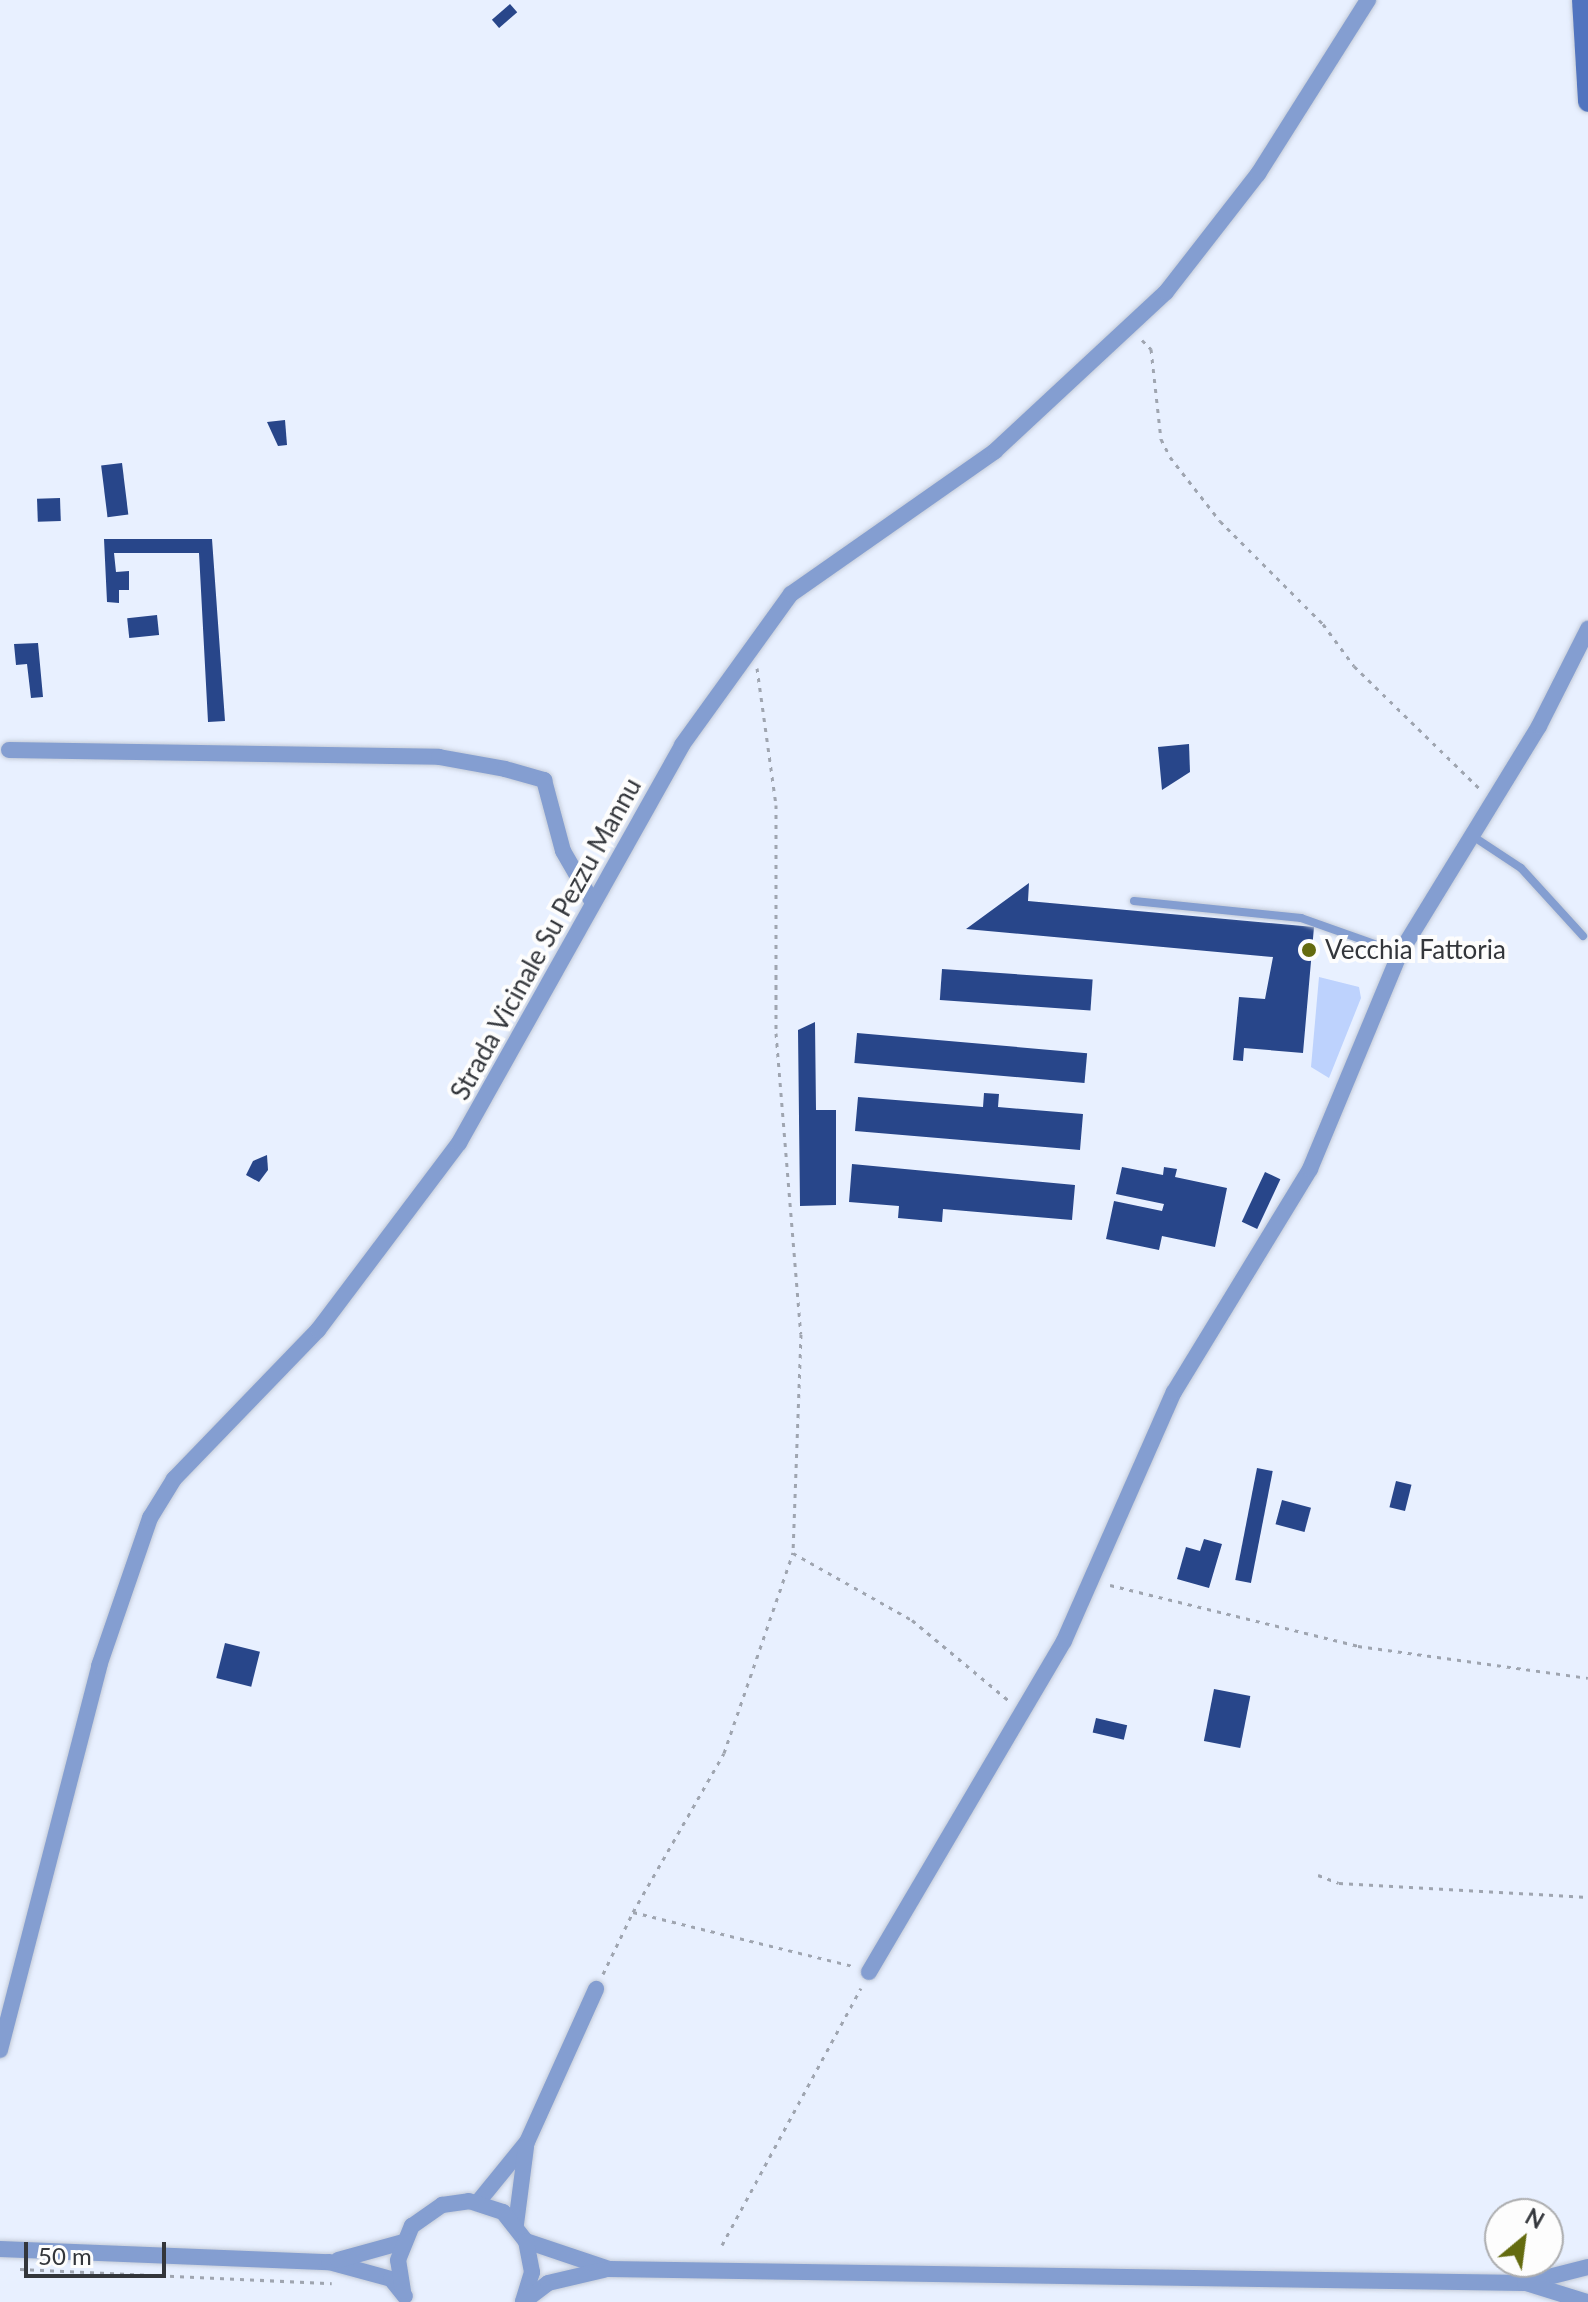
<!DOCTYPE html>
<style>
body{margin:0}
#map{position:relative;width:1588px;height:2302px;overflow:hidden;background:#e8f0ff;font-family:Lato,sans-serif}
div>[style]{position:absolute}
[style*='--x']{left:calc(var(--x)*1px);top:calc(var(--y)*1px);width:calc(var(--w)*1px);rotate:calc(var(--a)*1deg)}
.green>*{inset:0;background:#bdd2fd}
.building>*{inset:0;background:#28468a;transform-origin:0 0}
.path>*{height:3px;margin-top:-1.5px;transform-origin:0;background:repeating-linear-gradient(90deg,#9fa5b0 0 4px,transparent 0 10px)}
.roads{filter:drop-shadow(0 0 2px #c4cbd8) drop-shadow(0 0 2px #c4cbd8)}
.service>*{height:8px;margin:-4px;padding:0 4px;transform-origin:4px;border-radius:4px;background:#849ed1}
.minor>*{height:16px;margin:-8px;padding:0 8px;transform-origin:8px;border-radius:8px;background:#849ed1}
.secondary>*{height:20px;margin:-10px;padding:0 10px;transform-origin:10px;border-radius:10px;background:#5174bf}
.dots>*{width:22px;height:22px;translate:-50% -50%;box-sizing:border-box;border:4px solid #fdfdfd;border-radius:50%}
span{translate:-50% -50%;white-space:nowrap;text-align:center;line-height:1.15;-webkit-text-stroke:8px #fdfdfd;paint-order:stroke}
.street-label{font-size:26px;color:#33363b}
.poi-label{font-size:26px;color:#33363b}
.left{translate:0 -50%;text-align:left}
.north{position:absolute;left:1484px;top:2198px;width:80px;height:80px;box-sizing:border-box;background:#fdfdfd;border:2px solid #acadaf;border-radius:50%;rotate:29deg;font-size:22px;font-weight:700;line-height:32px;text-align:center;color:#33363b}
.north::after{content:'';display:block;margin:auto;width:28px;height:36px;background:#646b0f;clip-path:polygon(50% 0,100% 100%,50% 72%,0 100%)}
.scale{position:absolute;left:24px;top:2242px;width:142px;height:36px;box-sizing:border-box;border:4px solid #33363b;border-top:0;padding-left:10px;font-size:24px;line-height:28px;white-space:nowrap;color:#33363b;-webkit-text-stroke:6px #fdfdfd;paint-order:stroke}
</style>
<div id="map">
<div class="green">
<div style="clip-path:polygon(1319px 977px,1359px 987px,1361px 998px,1329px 1078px,1311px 1067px)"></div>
</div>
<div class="building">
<div style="left:510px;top:4px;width:11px;height:24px;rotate:49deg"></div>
<div style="clip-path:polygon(285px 420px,287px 445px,278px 446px,267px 422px)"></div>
<div style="left:122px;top:463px;width:52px;height:21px;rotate:83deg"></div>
<div style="left:60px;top:498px;width:23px;height:23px;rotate:88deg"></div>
<div style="clip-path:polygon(104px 539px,212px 539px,225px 721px,208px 722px,199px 553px,114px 553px,116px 572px,129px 571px,129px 590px,119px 590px,119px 603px,107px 602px)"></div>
<div style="left:157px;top:615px;width:20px;height:30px;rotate:84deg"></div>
<div style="clip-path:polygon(38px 643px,43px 697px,31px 698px,27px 664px,16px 665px,14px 644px)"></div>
<div style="clip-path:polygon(1189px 744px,1190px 772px,1162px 790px,1158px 747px)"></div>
<div style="clip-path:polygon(1029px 883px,1028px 901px,1314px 927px,1303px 1053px,1244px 1048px,1243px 1061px,1233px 1060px,1239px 997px,1265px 999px,1273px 957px,966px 929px)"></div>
<div style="left:942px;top:969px;width:151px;height:31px;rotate:4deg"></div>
<div style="clip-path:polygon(815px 1022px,816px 1110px,836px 1110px,836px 1205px,800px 1206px,798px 1030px)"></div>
<div style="left:857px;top:1033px;width:231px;height:30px;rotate:5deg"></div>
<div style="clip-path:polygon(984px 1093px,999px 1094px,998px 1107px,1083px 1114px,1080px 1150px,855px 1131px,858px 1097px,983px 1107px)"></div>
<div style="clip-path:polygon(267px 1155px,268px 1170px,259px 1182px,246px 1175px,253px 1161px)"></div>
<div style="clip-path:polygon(852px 1164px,1075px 1185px,1072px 1220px,943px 1209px,942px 1222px,898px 1218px,899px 1206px,849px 1202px)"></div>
<div style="clip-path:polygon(1122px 1167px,1163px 1175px,1164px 1167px,1177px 1169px,1175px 1177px,1227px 1188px,1215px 1247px,1162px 1236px,1159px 1250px,1106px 1239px,1114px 1201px,1162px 1211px,1164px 1204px,1116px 1194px)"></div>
<div style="left:1265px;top:1172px;width:17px;height:55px;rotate:25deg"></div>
<div style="left:1257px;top:1468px;width:16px;height:114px;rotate:11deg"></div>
<div style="left:1396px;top:1481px;width:16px;height:27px;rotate:14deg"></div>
<div style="left:1282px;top:1500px;width:30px;height:25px;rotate:15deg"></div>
<div style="clip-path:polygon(1204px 1539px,1222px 1544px,1209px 1588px,1177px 1579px,1186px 1547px,1200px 1551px)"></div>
<div style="left:225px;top:1643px;width:36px;height:36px;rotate:14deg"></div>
<div style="left:1214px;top:1689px;width:37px;height:53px;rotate:11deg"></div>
<div style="left:1096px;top:1718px;width:32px;height:15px;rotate:13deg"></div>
</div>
<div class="path">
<div style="--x:1142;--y:340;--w:13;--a:45"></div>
<div style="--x:1151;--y:349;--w:91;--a:83.7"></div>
<div style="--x:1161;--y:439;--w:20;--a:63"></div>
<div style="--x:1170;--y:457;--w:81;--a:52"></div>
<div style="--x:1220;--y:521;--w:146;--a:45"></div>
<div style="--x:1323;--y:624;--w:52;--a:53.6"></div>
<div style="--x:1354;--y:666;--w:177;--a:44.3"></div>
<div style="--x:757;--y:668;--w:138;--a:82.1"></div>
<div style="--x:776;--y:805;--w:228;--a:90"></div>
<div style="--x:776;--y:1033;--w:302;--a:85.3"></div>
<div style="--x:801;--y:1334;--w:219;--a:92.1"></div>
<div style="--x:1110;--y:1585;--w:255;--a:13.8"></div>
<div style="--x:1358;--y:1646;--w:232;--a:7.9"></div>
<div style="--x:1318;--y:1875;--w:22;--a:21"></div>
<div style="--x:1339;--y:1883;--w:249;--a:3.2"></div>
<div style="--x:633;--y:1912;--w:183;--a:-60.2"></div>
<div style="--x:724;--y:1753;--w:212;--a:-71"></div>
<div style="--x:793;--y:1553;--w:137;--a:29.4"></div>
<div style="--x:912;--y:1620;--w:125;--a:39.8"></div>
<div style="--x:603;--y:1974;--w:69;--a:-64.2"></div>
<div style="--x:633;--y:1912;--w:227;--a:13.8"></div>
<div style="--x:722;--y:2245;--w:292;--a:-61.6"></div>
<div style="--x:20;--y:2269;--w:312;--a:2.6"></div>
</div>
<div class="roads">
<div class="service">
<div style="--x:1474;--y:837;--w:56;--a:33.4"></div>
<div style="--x:1521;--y:868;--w:92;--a:47.6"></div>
<div style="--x:1134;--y:901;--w:168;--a:5.8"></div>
<div style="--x:1301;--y:918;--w:105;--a:19.5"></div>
</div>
<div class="minor">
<div style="--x:9;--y:750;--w:430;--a:0.9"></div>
<div style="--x:439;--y:757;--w:67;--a:10.3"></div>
<div style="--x:505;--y:769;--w:41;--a:15.8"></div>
<div style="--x:544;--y:780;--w:73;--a:75"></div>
<div style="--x:563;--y:851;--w:60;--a:60"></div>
<div style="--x:869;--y:1972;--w:384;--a:-59.5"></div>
<div style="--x:1064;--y:1641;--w:272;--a:-66.2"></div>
<div style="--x:1174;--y:1392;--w:261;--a:-58.6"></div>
<div style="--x:1310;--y:1169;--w:234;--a:-67.4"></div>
<div style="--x:1400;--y:953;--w:266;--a:-58.5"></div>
<div style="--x:1539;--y:726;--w:109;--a:-63.2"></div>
<div style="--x:0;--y:2050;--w:397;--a:-75.5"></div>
<div style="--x:99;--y:1666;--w:157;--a:-71"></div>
<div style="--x:150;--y:1518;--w:46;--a:-58.4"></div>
<div style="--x:174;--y:1479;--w:207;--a:-46"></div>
<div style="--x:318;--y:1330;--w:234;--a:-53"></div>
<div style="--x:459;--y:1143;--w:456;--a:-60.7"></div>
<div style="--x:682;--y:745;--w:186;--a:-54.2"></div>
<div style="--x:791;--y:594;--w:249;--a:-35"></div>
<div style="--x:995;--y:451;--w:233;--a:-42.9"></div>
<div style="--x:1166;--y:292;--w:150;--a:-52.1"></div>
<div style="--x:1258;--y:174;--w:206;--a:-57.7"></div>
<div style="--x:478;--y:2202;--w:77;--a:-50.8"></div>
<div style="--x:527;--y:2142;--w:168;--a:-65.7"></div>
<div style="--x:516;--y:2224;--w:78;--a:-82.6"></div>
<div style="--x:526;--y:2241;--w:88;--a:18.6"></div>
<div style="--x:609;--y:2269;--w:916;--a:0.88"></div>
<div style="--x:1525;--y:2283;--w:65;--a:-14.3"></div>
<div style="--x:0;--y:2249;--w:329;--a:2.3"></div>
<div style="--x:329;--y:2262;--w:64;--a:15.3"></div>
<div style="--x:391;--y:2279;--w:22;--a:51"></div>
<div style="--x:338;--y:2260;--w:67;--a:-15.5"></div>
<div style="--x:1526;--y:2283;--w:64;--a:17.3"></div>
<div style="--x:403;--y:2291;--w:31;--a:-99"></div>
<div style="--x:398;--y:2260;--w:37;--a:-68"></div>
<div style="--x:412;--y:2226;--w:37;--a:-35"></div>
<div style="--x:442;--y:2205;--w:27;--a:-8"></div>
<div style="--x:469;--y:2201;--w:36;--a:18"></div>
<div style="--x:503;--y:2212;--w:37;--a:52"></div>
<div style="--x:526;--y:2241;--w:32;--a:79"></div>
<div style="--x:532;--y:2272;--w:31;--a:107"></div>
<div style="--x:523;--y:2302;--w:31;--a:-37"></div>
<div style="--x:548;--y:2283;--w:57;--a:-13.1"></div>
</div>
<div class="secondary">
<div style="--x:1582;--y:0;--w:102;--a:86.6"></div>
</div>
</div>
<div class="dots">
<div style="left:1309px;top:950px;background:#646b0f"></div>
</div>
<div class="street-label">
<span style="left:546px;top:939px;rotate:-61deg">Strada Vicinale Su Pezzu Mannu</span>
</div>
<div class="poi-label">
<span class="left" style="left:1325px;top:950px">Vecchia Fattoria</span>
</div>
<div class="north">N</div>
<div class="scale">50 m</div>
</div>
